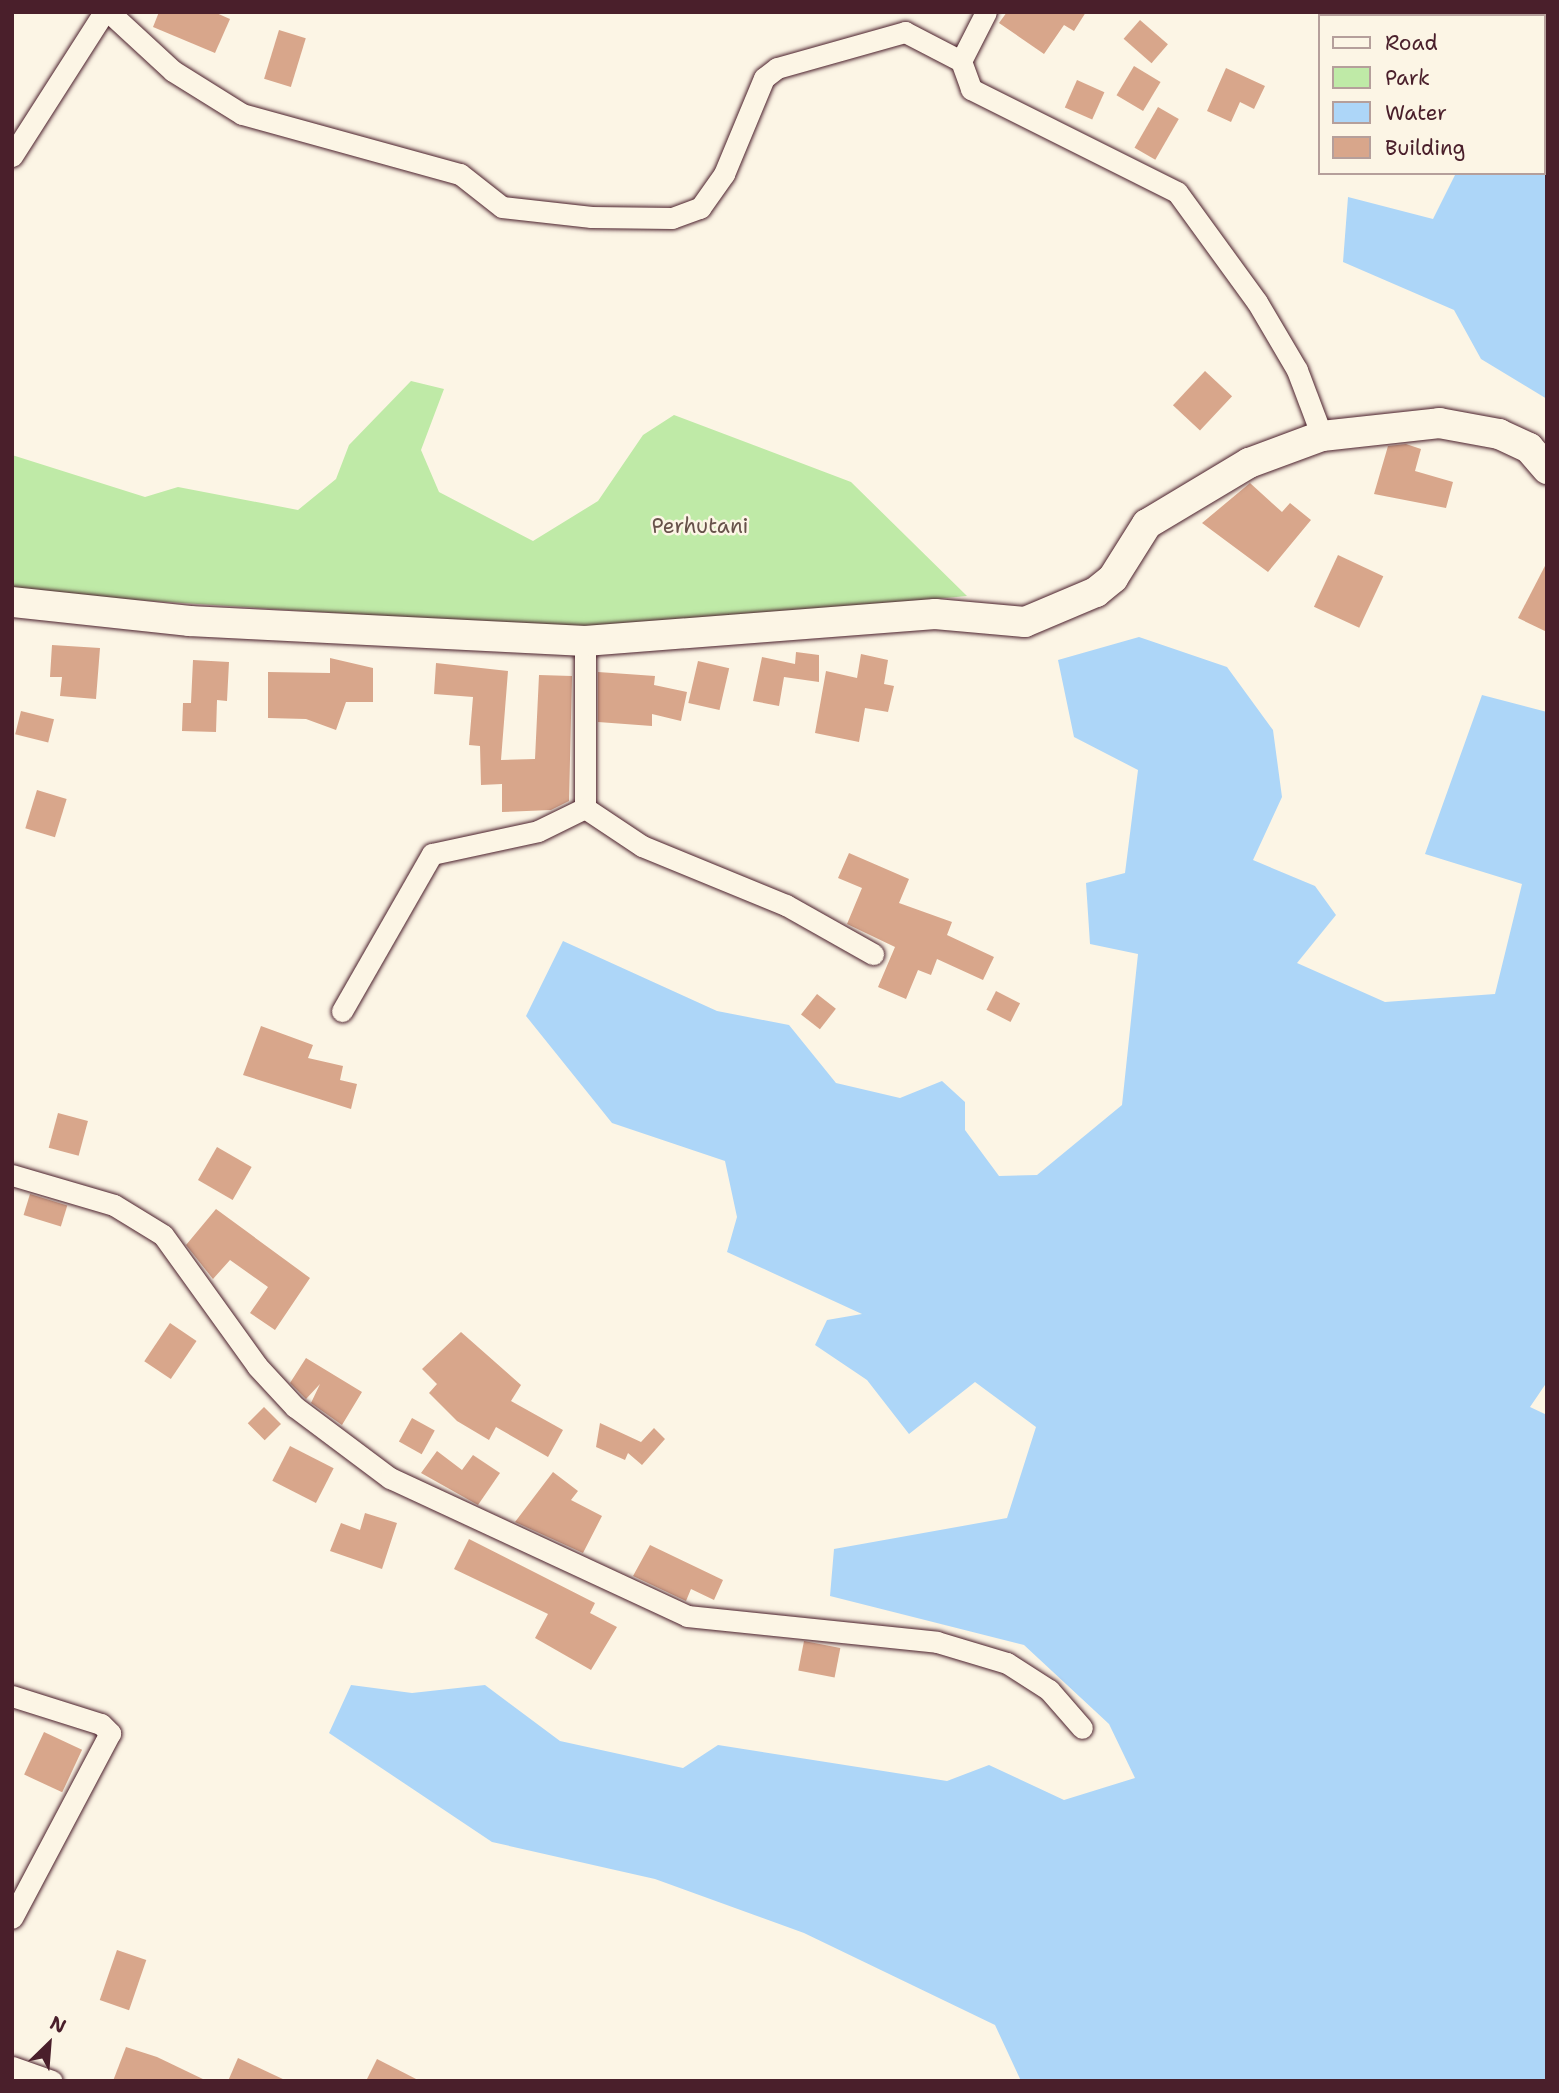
<!DOCTYPE html>
<style>
body{margin:0}
#map{position:relative;width:1559px;height:2093px;overflow:hidden;background:#fcf5e5;font-family:"Shantell Sans",sans-serif}
div>[style]{position:absolute}
[style*='--x']{left:calc(var(--x)*1px);top:calc(var(--y)*1px);width:calc(var(--w)*1px);rotate:calc(var(--a)*1deg)}
.green>*{inset:0;background:#bfeaa7}
.water>*{inset:0;background:#add6f8}
.building>*{inset:0;background:#d8a68b;transform-origin:0 0}
.roads{filter:drop-shadow(0 0 2px #4a1f2b) drop-shadow(0 0 2px #4a1f2b)}
.street>*{height:21px;margin:-10.5px;padding:0 10.5px;transform-origin:10.5px;border-radius:10.5px;background:#fcf5e5}
.secondary>*{height:30px;margin:-15px;padding:0 15px;transform-origin:15px;border-radius:15px;background:#fcf5e5}
span{translate:-50% -50%;white-space:nowrap;text-align:center;line-height:1.15;-webkit-text-stroke:5px #fcf5e5;paint-order:stroke}
.park-label{font-size:21px;color:#67524a}
.frame{position:absolute;inset:0;border:14px solid #4a1f2b;pointer-events:none}
.legend{position:absolute;left:1318px;top:14px;width:228px;height:161px;box-sizing:border-box;background:#fcf5e5;border:2px solid #b59f9b;margin:0;padding:9px 12px;list-style:none;font-size:21px;color:#4a1f2b}
.legend li{display:flex;align-items:center;gap:14px;height:35px}
.legend b{width:35px;border:2px solid #b59f9b}
.north{position:absolute;left:14px;top:2009px;width:70px;height:70px;-webkit-text-stroke:5px #fcf5e5;paint-order:stroke;rotate:25deg;font-size:19px;font-weight:700;line-height:28px;text-align:center;color:#4a1f2b}
.north::after{content:'';display:block;margin:auto;width:24px;height:32px;background:#4a1f2b;clip-path:polygon(50% 0,100% 100%,50% 72%,0 100%)}
</style>
<div id="map">
<div class="green">
<div style="clip-path:polygon(411px 381px,444px 389px,421px 450px,439px 492px,533px 541px,598px 501px,643px 435px,674px 415px,851px 482px,967px 596px,600px 630px,12px 592px,12px 455px,145px 497px,178px 487px,298px 510px,336px 479px,349px 445px)"></div>
</div>
<div class="water">
<div style="clip-path:polygon(1543px 60px,1547px 60px,1547px 399px,1481px 359px,1454px 310px,1343px 262px,1348px 197px,1433px 219px,1456px 173px,1543px 173px)"></div>
<div style="clip-path:polygon(1139px 637px,1227px 667px,1273px 730px,1282px 797px,1253px 860px,1315px 886px,1336px 915px,1297px 963px,1385px 1002px,1495px 994px,1522px 884px,1425px 854px,1482px 695px,1547px 712px,1547px 1382px,1530px 1407px,1547px 1415px,1547px 2081px,1021px 2081px,995px 2025px,804px 1933px,655px 1879px,492px 1842px,329px 1733px,351px 1685px,412px 1693px,485px 1685px,560px 1741px,683px 1768px,718px 1745px,947px 1781px,989px 1765px,1064px 1800px,1135px 1778px,1109px 1724px,1024px 1645px,830px 1596px,834px 1549px,1007px 1518px,1036px 1427px,975px 1382px,909px 1434px,867px 1380px,815px 1345px,827px 1320px,862px 1314px,727px 1252px,737px 1217px,725px 1161px,612px 1123px,526px 1016px,563px 941px,717px 1011px,789px 1025px,836px 1083px,900px 1098px,942px 1081px,965px 1102px,965px 1130px,999px 1176px,1037px 1175px,1122px 1105px,1138px 954px,1090px 944px,1086px 883px,1125px 873px,1138px 770px,1074px 737px,1058px 660px)"></div>
</div>
<div class="building">
<div style="clip-path:polygon(159px 12px,214px 12px,230px 19px,215px 53px,153px 27px)"></div>
<div style="clip-path:polygon(1007px 12px,1086px 12px,1074px 31px,1064px 25px,1044px 54px,999px 23px)"></div>
<div style="left:1140px;top:20px;width:37px;height:25px;rotate:41deg"></div>
<div style="left:279px;top:30px;width:28px;height:51px;rotate:17deg"></div>
<div style="left:1134px;top:66px;width:31px;height:34px;rotate:31deg"></div>
<div style="clip-path:polygon(1226px 68px,1265px 86px,1254px 109px,1240px 102px,1231px 122px,1207px 111px)"></div>
<div style="left:1077px;top:80px;width:30px;height:30px;rotate:24deg"></div>
<div style="left:1158px;top:107px;width:24px;height:47px;rotate:30deg"></div>
<div style="left:1205px;top:371px;width:37px;height:47px;rotate:43deg"></div>
<div style="clip-path:polygon(1406px 444px,1421px 449px,1415px 471px,1453px 482px,1446px 508px,1374px 494px,1388px 446px)"></div>
<div style="clip-path:polygon(1250px 483px,1282px 512px,1290px 503px,1311px 520px,1268px 572px,1202px 523px)"></div>
<div style="left:1338px;top:555px;width:50px;height:57px;rotate:25deg"></div>
<div style="clip-path:polygon(1547px 562px,1547px 632px,1518px 618px)"></div>
<div style="clip-path:polygon(52px 645px,100px 648px,96px 699px,60px 696px,62px 677px,50px 677px)"></div>
<div style="clip-path:polygon(796px 652px,819px 655px,819px 682px,784px 677px,779px 706px,753px 701px,762px 657px,795px 664px)"></div>
<div style="clip-path:polygon(861px 654px,888px 660px,884px 684px,894px 686px,888px 712px,865px 708px,859px 742px,815px 733px,826px 671px,857px 678px)"></div>
<div style="clip-path:polygon(330px 658px,373px 668px,373px 702px,346px 702px,336px 730px,306px 719px,268px 718px,268px 672px,330px 673px)"></div>
<div style="clip-path:polygon(193px 660px,229px 662px,227px 701px,217px 700px,216px 732px,182px 731px,183px 703px,191px 703px)"></div>
<div style="left:698px;top:661px;width:32px;height:43px;rotate:13deg"></div>
<div style="clip-path:polygon(436px 663px,508px 671px,501px 760px,535px 759px,539px 675px,572px 676px,569px 801px,551px 810px,502px 812px,502px 784px,481px 785px,480px 746px,469px 745px,473px 697px,434px 694px)"></div>
<div style="clip-path:polygon(598px 672px,655px 676px,654px 685px,687px 692px,681px 721px,652px 714px,652px 726px,598px 722px)"></div>
<div style="left:21px;top:711px;width:34px;height:24px;rotate:14deg"></div>
<div style="left:37px;top:790px;width:31px;height:40px;rotate:17deg"></div>
<div style="clip-path:polygon(849px 853px,909px 879px,899px 903px,952px 922px,947px 935px,994px 957px,983px 980px,937px 959px,931px 975px,918px 970px,906px 999px,878px 987px,895px 947px,847px 924px,862px 888px,838px 878px)"></div>
<div style="left:996px;top:991px;width:27px;height:21px;rotate:27deg"></div>
<div style="left:817px;top:994px;width:24px;height:26px;rotate:38deg"></div>
<div style="clip-path:polygon(261px 1026px,313px 1045px,308px 1058px,343px 1066px,340px 1080px,357px 1084px,351px 1109px,243px 1075px)"></div>
<div style="left:58px;top:1113px;width:31px;height:36px;rotate:15deg"></div>
<div style="left:217px;top:1147px;width:40px;height:38px;rotate:30deg"></div>
<div style="left:30px;top:1194px;width:39px;height:22px;rotate:17deg"></div>
<div style="clip-path:polygon(216px 1209px,310px 1278px,275px 1330px,250px 1313px,268px 1287px,230px 1260px,213px 1279px,186px 1245px)"></div>
<div style="left:170px;top:1323px;width:32px;height:46px;rotate:34deg"></div>
<div style="clip-path:polygon(461px 1332px,521px 1385px,511px 1401px,563px 1430px,548px 1457px,496px 1427px,489px 1440px,457px 1421px,429px 1393px,437px 1384px,422px 1369px)"></div>
<div style="clip-path:polygon(306px 1358px,362px 1392px,342px 1425px,311px 1403px,320px 1384px,306px 1399px,290px 1383px)"></div>
<div style="left:264px;top:1407px;width:24px;height:23px;rotate:45deg"></div>
<div style="left:412px;top:1418px;width:26px;height:27px;rotate:29deg"></div>
<div style="clip-path:polygon(600px 1423px,641px 1442px,654px 1428px,665px 1439px,642px 1465px,628px 1453px,625px 1460px,596px 1447px)"></div>
<div style="left:290px;top:1446px;width:49px;height:39px;rotate:27deg"></div>
<div style="clip-path:polygon(437px 1451px,462px 1470px,473px 1455px,500px 1473px,478px 1505px,421px 1473px)"></div>
<div style="clip-path:polygon(553px 1472px,578px 1491px,571px 1500px,602px 1516px,583px 1553px,515px 1522px)"></div>
<div style="clip-path:polygon(365px 1513px,397px 1523px,382px 1569px,330px 1551px,341px 1523px,360px 1530px)"></div>
<div style="clip-path:polygon(469px 1539px,595px 1603px,590px 1613px,617px 1627px,591px 1670px,535px 1638px,548px 1614px,454px 1569px)"></div>
<div style="clip-path:polygon(650px 1545px,723px 1580px,714px 1600px,691px 1589px,686px 1601px,633px 1576px)"></div>
<div style="left:804px;top:1641px;width:37px;height:30px;rotate:11deg"></div>
<div style="left:44px;top:1732px;width:42px;height:47px;rotate:25deg"></div>
<div style="left:117px;top:1950px;width:31px;height:53px;rotate:19deg"></div>
<div style="clip-path:polygon(126px 2047px,157px 2057px,207px 2081px,113px 2081px)"></div>
<div style="clip-path:polygon(238px 2058px,287px 2081px,228px 2081px)"></div>
<div style="clip-path:polygon(377px 2059px,420px 2081px,366px 2081px)"></div>
</div>
<div class="roads">
<div class="street">
<div style="--x:109;--y:12;--w:87;--a:42.7"></div>
<div style="--x:173;--y:71;--w:81;--a:31.9"></div>
<div style="--x:242;--y:114;--w:226;--a:15.4"></div>
<div style="--x:460;--y:174;--w:53;--a:38.2"></div>
<div style="--x:502;--y:207;--w:90;--a:6.4"></div>
<div style="--x:591;--y:217;--w:81;--a:0.7"></div>
<div style="--x:672;--y:218;--w:30;--a:-20"></div>
<div style="--x:700;--y:208;--w:42;--a:-54.8"></div>
<div style="--x:724;--y:174;--w:104;--a:-67.4"></div>
<div style="--x:764;--y:78;--w:16;--a:-38"></div>
<div style="--x:777;--y:68;--w:133;--a:-15.7"></div>
<div style="--x:905;--y:32;--w:63;--a:27.4"></div>
<div style="--x:986;--y:12;--w:55;--a:117"></div>
<div style="--x:961;--y:61;--w:30;--a:70"></div>
<div style="--x:971;--y:89;--w:230;--a:26.6"></div>
<div style="--x:1177;--y:192;--w:136;--a:54"></div>
<div style="--x:1257;--y:302;--w:79;--a:59.5"></div>
<div style="--x:1297;--y:370;--w:71;--a:69.3"></div>
<div style="--x:12;--y:156;--w:171;--a:-57.4"></div>
<div style="--x:585;--y:641;--w:167;--a:90"></div>
<div style="--x:585;--y:808;--w:69;--a:33.7"></div>
<div style="--x:642;--y:846;--w:156;--a:22.3"></div>
<div style="--x:786;--y:905;--w:100;--a:29.4"></div>
<div style="--x:342;--y:1011;--w:181;--a:-60.2"></div>
<div style="--x:432;--y:854;--w:108;--a:-12.2"></div>
<div style="--x:538;--y:831;--w:52;--a:-26.1"></div>
<div style="--x:12;--y:1175;--w:106;--a:16.4"></div>
<div style="--x:114;--y:1205;--w:57;--a:31.5"></div>
<div style="--x:163;--y:1235;--w:161;--a:54.3"></div>
<div style="--x:257;--y:1366;--w:56;--a:47.2"></div>
<div style="--x:295;--y:1407;--w:119;--a:36.8"></div>
<div style="--x:390;--y:1478;--w:327;--a:24.9"></div>
<div style="--x:687;--y:1616;--w:251;--a:5.9"></div>
<div style="--x:937;--y:1642;--w:73;--a:16.7"></div>
<div style="--x:1007;--y:1663;--w:50;--a:32.7"></div>
<div style="--x:1049;--y:1690;--w:50;--a:49"></div>
<div style="--x:12;--y:1696;--w:93;--a:17.5"></div>
<div style="--x:101;--y:1724;--w:13;--a:45"></div>
<div style="--x:110;--y:1733;--w:209;--a:117.9"></div>
<div style="--x:12;--y:2067;--w:42;--a:19.3"></div>
</div>
<div class="secondary">
<div style="--x:12;--y:602;--w:178;--a:6.1"></div>
<div style="--x:189;--y:621;--w:397;--a:2.9"></div>
<div style="--x:585;--y:641;--w:351;--a:-4.4"></div>
<div style="--x:935;--y:614;--w:90;--a:5.1"></div>
<div style="--x:1025;--y:622;--w:77;--a:-22.9"></div>
<div style="--x:1096;--y:592;--w:22;--a:-39"></div>
<div style="--x:1113;--y:578;--w:64;--a:-57.8"></div>
<div style="--x:1147;--y:524;--w:119;--a:-30.9"></div>
<div style="--x:1249;--y:463;--w:78;--a:-20.3"></div>
<div style="--x:1322;--y:436;--w:118;--a:-6.3"></div>
<div style="--x:1439;--y:423;--w:61;--a:10.4"></div>
<div style="--x:1499;--y:434;--w:33;--a:25"></div>
<div style="--x:1529;--y:448;--w:28;--a:49"></div>
</div>
</div>
<div class="park-label">
<span style="left:700px;top:526px">Perhutani</span>
</div>
<div class="frame"></div>
<ul class="legend">
<li><b style="height:9px;background:#fcf5e5"></b>Road</li>
<li><b style="height:19px;background:#bfeaa7"></b>Park</li>
<li><b style="height:19px;background:#add6f8"></b>Water</li>
<li><b style="height:19px;background:#d8a68b"></b>Building</li>
</ul>
<div class="north">N</div>
</div>
